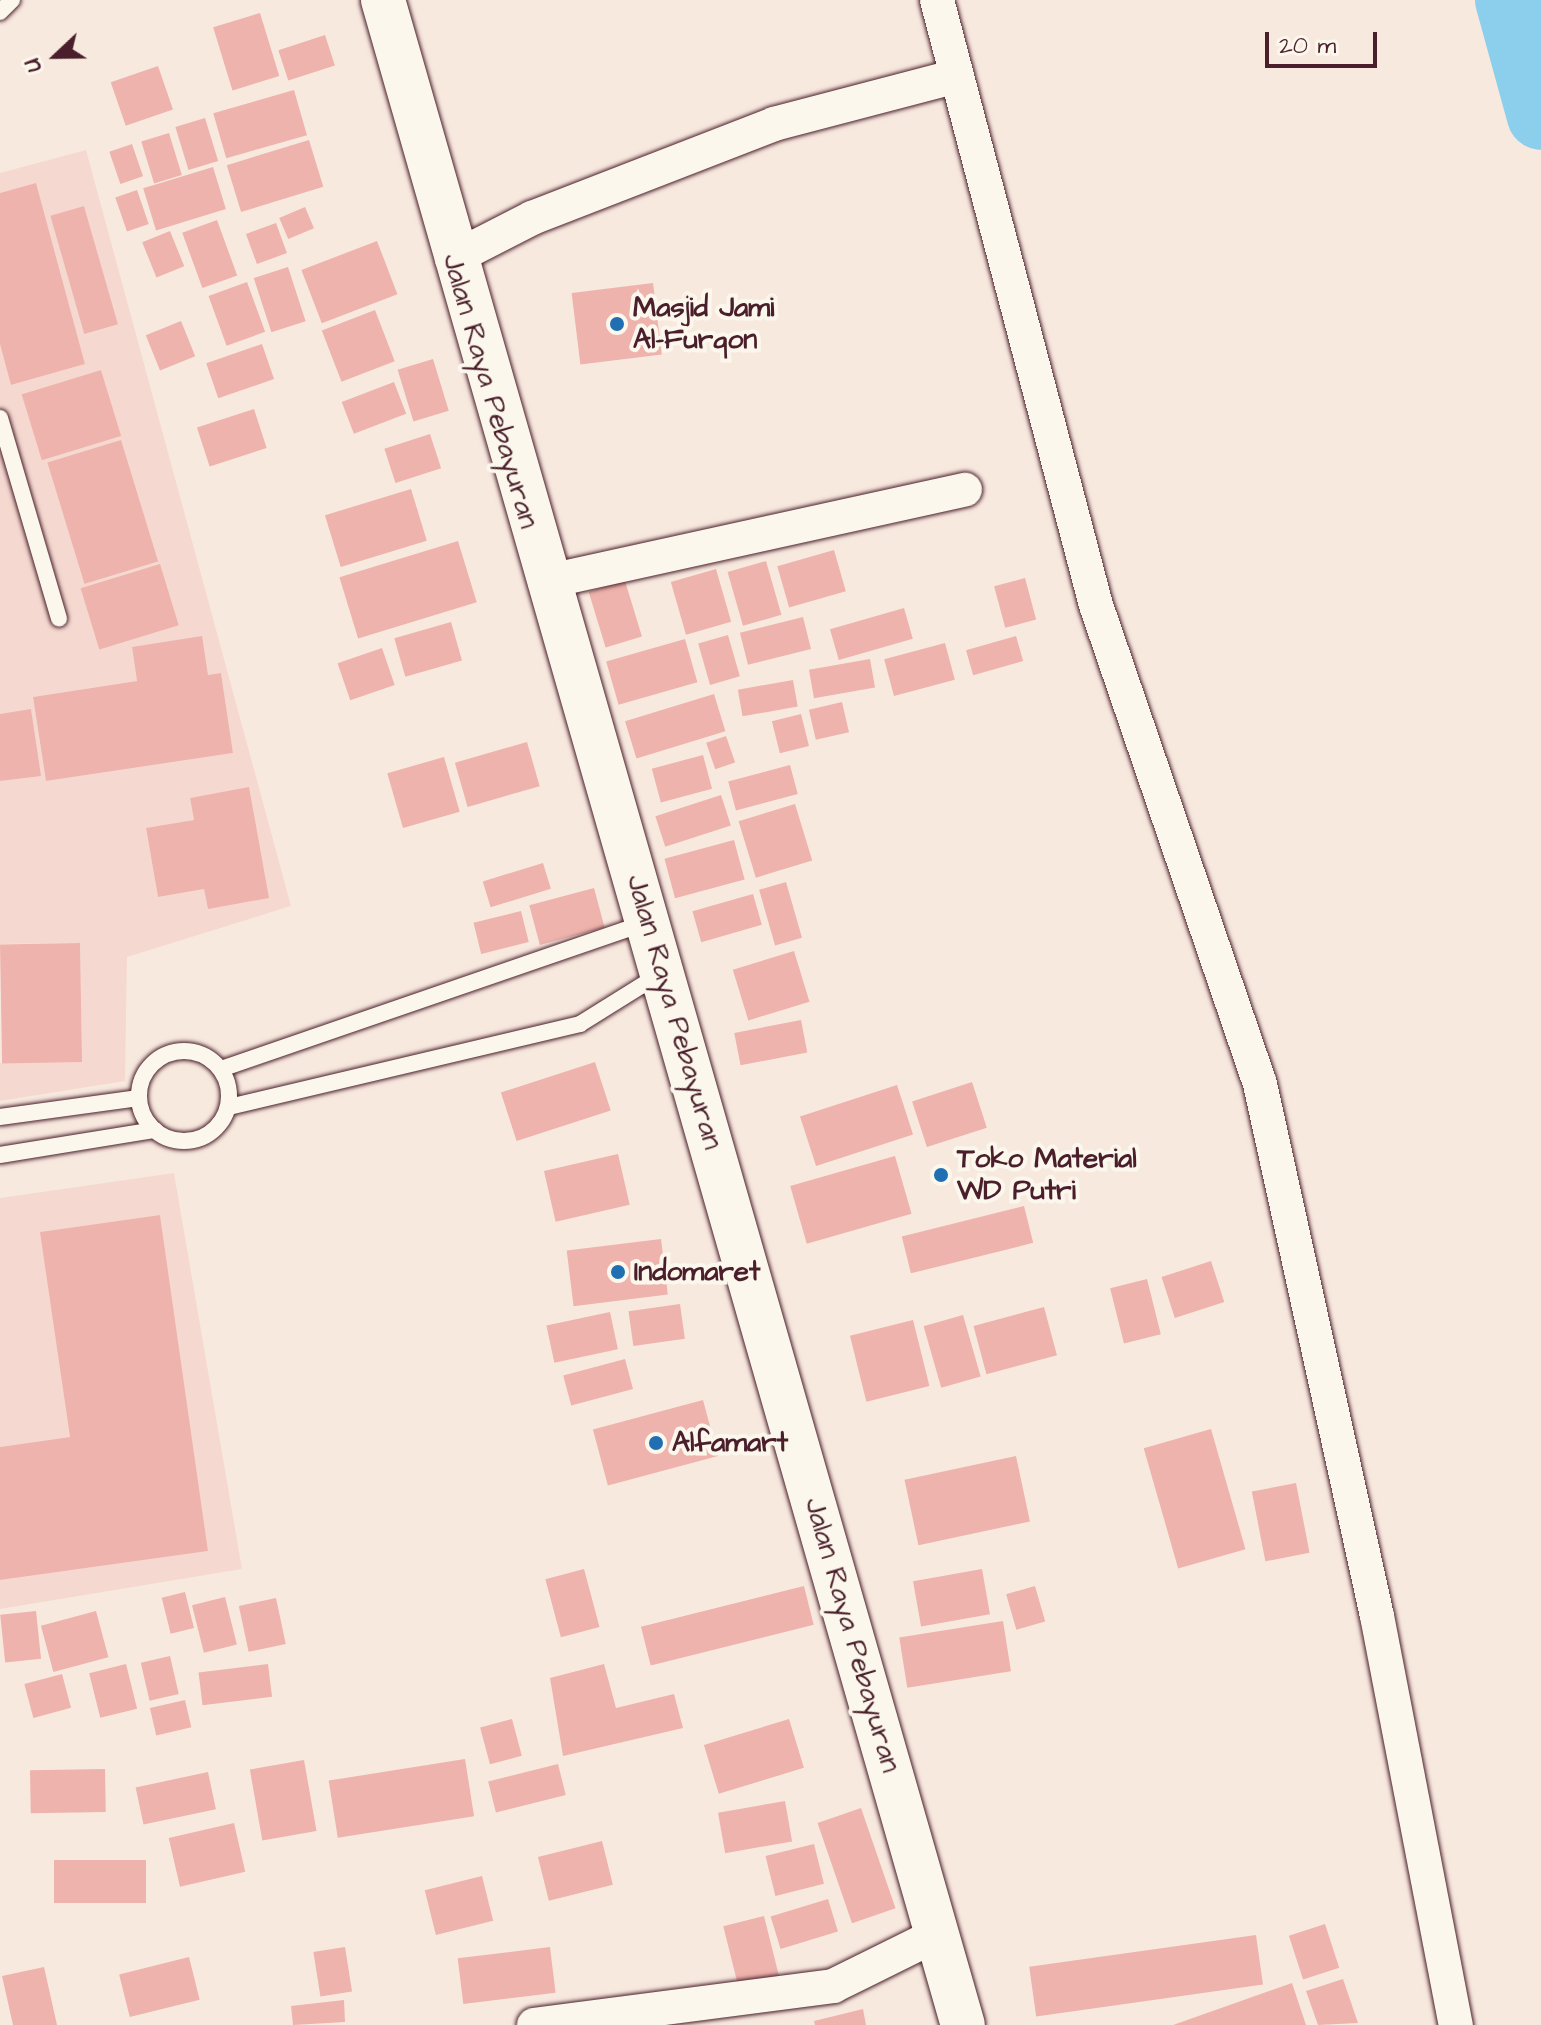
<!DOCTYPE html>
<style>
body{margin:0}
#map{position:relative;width:1541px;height:2025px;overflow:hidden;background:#f8e9df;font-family:"Architects Daughter",sans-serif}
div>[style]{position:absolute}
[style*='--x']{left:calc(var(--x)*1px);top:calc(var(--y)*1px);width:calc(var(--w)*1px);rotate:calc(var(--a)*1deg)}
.built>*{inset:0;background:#f5d9d0}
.river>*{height:68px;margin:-34px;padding:0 34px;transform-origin:34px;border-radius:34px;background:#8bcfec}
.building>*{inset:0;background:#eeb3ac;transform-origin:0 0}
.roads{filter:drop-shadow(0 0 2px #4a1f2b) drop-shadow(0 0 2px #4a1f2b)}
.lane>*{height:16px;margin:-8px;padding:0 8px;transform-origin:8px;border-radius:8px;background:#fbf7ec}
.lane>.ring{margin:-8px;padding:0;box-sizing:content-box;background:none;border:16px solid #fbf7ec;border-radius:50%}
.street>*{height:34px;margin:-17px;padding:0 17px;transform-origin:17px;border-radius:17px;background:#fbf7ec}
.secondary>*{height:44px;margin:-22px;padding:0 22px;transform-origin:22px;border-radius:22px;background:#fbf7ec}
.dots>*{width:22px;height:22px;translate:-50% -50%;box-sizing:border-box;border:4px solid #fbf7ec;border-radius:50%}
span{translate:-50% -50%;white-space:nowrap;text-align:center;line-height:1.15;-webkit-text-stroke:8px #fbf7ec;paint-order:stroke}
.poi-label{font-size:28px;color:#4a1f2b;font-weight:700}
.left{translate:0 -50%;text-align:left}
.street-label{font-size:28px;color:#4a1f2b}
.north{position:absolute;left:16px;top:16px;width:80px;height:80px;-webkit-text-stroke:6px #fbf7ec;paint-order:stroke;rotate:248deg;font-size:22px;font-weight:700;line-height:32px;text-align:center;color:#4a1f2b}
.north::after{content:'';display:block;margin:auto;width:28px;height:36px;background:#4a1f2b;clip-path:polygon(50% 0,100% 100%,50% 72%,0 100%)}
.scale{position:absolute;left:1265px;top:32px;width:112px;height:36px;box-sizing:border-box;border:4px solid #4a1f2b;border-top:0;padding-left:10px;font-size:24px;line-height:28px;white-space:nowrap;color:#4a1f2b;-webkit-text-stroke:6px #fbf7ec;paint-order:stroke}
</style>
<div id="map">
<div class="built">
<div style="clip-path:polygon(evenodd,86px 150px,291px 906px,127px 957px,125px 1081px,0 1101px,0 1063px,82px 1061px,80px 943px,0 944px,0 781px,40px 775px,31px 710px,0 714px,0 344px,12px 385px,85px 364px,36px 184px,0 193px,0 173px,86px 150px,84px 206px,117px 323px,117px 324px,50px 216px,84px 206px,86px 150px,101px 370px,121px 436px,42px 460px,22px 394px,101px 370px,86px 150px,121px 441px,157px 562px,85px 584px,48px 463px,121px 441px,86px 150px,132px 647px,208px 675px,221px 673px,233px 753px,46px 781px,33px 697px,137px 681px,132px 647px,86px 150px,249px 788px,208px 909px,204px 889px,158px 897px,146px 829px,194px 820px,190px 798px,249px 788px)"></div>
<div style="clip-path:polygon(174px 1173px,242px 1569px,0 1609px,0 1580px,208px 1551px,160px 1215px,41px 1232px,70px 1437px,0 1447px,0 1198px)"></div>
</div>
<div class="river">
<div style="--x:1509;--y:0;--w:120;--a:74.6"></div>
</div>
<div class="building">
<div style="left:260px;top:13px;width:66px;height:49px;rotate:73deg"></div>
<div style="left:325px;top:35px;width:32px;height:49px;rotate:72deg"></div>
<div style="left:158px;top:66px;width:46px;height:50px;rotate:71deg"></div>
<div style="left:294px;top:90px;width:47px;height:84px;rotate:74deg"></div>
<div style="left:205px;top:118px;width:45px;height:31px;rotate:73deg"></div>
<div style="left:169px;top:133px;width:44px;height:29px;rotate:73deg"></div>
<div style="left:309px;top:140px;width:49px;height:86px;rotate:73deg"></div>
<div style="left:132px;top:144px;width:34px;height:24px;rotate:71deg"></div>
<div style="left:213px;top:167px;width:44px;height:73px;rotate:73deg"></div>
<div style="clip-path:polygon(36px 183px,85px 364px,11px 385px,0 344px,0 193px)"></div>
<div style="left:137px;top:190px;width:36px;height:23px;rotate:71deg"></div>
<div style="left:84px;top:206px;width:123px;height:35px;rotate:74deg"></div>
<div style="left:305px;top:207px;width:23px;height:28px;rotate:67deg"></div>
<div style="left:217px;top:220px;width:59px;height:37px;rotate:70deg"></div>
<div style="left:276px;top:223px;width:32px;height:32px;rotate:70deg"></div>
<div style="left:170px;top:231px;width:38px;height:30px;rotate:68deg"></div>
<div style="left:377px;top:241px;width:57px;height:81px;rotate:69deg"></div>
<div style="left:288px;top:267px;width:57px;height:36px;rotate:72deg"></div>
<div style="left:247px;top:282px;width:53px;height:41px;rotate:70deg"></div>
<div style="left:653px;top:283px;width:72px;height:82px;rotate:83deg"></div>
<div style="left:375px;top:310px;width:55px;height:57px;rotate:69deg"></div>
<div style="left:181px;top:321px;width:38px;height:38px;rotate:68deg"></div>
<div style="left:262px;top:344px;width:37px;height:59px;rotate:71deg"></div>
<div style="left:433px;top:359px;width:54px;height:37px;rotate:73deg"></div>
<div style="left:101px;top:370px;width:69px;height:83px;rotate:73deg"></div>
<div style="left:394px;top:382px;width:34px;height:56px;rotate:69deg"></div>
<div style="left:254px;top:409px;width:41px;height:60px;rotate:72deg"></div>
<div style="left:430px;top:434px;width:36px;height:48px;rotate:72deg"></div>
<div style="left:121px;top:440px;width:127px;height:77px;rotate:73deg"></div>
<div style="left:411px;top:489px;width:54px;height:90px;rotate:73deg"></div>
<div style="left:458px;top:541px;width:64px;height:124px;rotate:73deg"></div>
<div style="left:834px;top:550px;width:43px;height:59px;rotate:74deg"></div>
<div style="left:766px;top:561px;width:56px;height:40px;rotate:74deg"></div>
<div style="left:160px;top:564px;width:64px;height:83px;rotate:73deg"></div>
<div style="left:716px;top:569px;width:55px;height:47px;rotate:74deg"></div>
<div style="left:1025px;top:578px;width:43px;height:32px;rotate:75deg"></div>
<div style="left:625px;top:581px;width:58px;height:38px;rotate:73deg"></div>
<div style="left:904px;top:608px;width:32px;height:77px;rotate:74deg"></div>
<div style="left:803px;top:617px;width:33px;height:65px;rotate:76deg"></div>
<div style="left:451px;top:622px;width:40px;height:59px;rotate:74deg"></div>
<div style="left:728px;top:635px;width:43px;height:31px;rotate:74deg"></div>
<div style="clip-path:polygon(202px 636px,208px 675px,221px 673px,233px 753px,46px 781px,33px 697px,137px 681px,132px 647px)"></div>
<div style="left:1016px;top:636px;width:26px;height:52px;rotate:74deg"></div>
<div style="left:685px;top:639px;width:45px;height:82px;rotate:74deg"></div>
<div style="left:945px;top:643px;width:38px;height:63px;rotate:75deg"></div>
<div style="left:382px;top:648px;width:39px;height:47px;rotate:71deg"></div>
<div style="left:870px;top:659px;width:29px;height:62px;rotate:80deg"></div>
<div style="left:793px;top:680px;width:27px;height:56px;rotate:80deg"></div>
<div style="left:714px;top:694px;width:39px;height:93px;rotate:73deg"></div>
<div style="left:842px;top:702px;width:31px;height:34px;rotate:77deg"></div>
<div style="clip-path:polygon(31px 709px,41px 776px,0 781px,0 714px)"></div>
<div style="left:801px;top:714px;width:33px;height:30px;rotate:76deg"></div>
<div style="left:726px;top:736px;width:28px;height:21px;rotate:71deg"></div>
<div style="left:527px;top:742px;width:46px;height:75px;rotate:74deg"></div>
<div style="left:703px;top:755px;width:35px;height:53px;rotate:75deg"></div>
<div style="left:444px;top:757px;width:57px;height:59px;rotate:74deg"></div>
<div style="left:790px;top:765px;width:30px;height:64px;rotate:75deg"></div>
<div style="clip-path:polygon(249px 787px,269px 898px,208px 909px,204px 889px,158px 897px,146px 828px,194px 820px,190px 798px)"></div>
<div style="left:721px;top:795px;width:32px;height:69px;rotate:72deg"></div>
<div style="left:795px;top:804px;width:59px;height:59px;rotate:73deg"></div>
<div style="left:734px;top:840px;width:41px;height:72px;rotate:75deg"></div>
<div style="left:543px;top:863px;width:27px;height:63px;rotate:73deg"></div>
<div style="left:786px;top:882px;width:58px;height:28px;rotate:74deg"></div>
<div style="left:594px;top:888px;width:41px;height:67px;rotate:75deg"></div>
<div style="left:753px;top:894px;width:32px;height:63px;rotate:74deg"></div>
<div style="left:521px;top:911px;width:32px;height:49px;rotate:76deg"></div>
<div style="left:80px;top:943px;width:119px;height:80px;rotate:89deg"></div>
<div style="left:794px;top:951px;width:53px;height:64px;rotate:73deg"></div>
<div style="left:801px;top:1020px;width:33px;height:68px;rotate:79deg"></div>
<div style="left:595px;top:1062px;width:51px;height:99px;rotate:72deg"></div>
<div style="left:972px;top:1082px;width:48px;height:63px;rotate:72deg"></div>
<div style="left:897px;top:1085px;width:52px;height:102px;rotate:72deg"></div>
<div style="left:618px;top:1154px;width:52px;height:76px;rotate:77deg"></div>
<div style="left:895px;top:1156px;width:60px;height:109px;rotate:74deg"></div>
<div style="left:1024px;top:1206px;width:38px;height:126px;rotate:76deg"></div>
<div style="clip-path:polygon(160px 1215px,208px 1551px,0 1580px,0 1447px,70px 1437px,40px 1232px)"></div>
<div style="left:661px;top:1239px;width:56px;height:95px;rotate:83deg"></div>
<div style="left:1211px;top:1261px;width:43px;height:52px;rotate:72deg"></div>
<div style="left:1147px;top:1279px;width:57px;height:38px;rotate:76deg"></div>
<div style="left:680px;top:1304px;width:35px;height:52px;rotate:82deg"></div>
<div style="left:1044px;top:1307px;width:50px;height:73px;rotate:75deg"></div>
<div style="left:610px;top:1312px;width:38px;height:65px;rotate:78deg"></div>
<div style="left:963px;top:1315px;width:64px;height:41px;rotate:74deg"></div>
<div style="left:913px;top:1320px;width:68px;height:65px;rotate:76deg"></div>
<div style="left:625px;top:1359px;width:31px;height:64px;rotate:75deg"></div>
<div style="left:703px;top:1400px;width:58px;height:114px;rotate:75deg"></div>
<div style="left:1211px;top:1429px;width:125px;height:70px;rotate:74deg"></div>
<div style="left:1016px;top:1456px;width:67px;height:114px;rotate:78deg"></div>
<div style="left:1296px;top:1483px;width:71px;height:45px;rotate:79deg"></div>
<div style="left:584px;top:1569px;width:60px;height:40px;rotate:75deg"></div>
<div style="left:982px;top:1569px;width:46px;height:70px;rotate:80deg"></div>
<div style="left:804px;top:1586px;width:40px;height:168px;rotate:76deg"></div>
<div style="left:1035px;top:1586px;width:37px;height:30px;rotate:74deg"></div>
<div style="left:185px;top:1592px;width:37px;height:24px;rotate:76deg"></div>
<div style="left:225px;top:1597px;width:49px;height:34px;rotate:76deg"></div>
<div style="left:276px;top:1598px;width:47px;height:38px;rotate:78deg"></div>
<div style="left:36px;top:1611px;width:48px;height:36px;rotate:84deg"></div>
<div style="left:96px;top:1611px;width:48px;height:57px;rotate:75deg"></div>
<div style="left:1003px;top:1621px;width:51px;height:105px;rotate:81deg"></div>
<div style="left:170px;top:1656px;width:39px;height:30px;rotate:77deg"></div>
<div style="left:126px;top:1664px;width:46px;height:38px;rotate:76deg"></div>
<div style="left:268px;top:1664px;width:33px;height:70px;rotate:83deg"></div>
<div style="clip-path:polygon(604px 1664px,616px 1708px,674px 1694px,683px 1728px,563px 1756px,550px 1678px)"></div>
<div style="left:62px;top:1674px;width:35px;height:39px;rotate:75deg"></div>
<div style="left:185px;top:1700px;width:28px;height:36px;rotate:77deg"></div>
<div style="left:512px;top:1719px;width:38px;height:33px;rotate:75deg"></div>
<div style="left:789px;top:1719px;width:51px;height:89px;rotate:73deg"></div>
<div style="left:465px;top:1759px;width:58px;height:138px;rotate:81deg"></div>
<div style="left:304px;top:1760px;width:72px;height:55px;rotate:80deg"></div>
<div style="left:558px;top:1764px;width:32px;height:72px;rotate:76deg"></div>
<div style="left:105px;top:1769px;width:43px;height:75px;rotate:89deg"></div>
<div style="left:208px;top:1772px;width:38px;height:74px;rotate:78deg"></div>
<div style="left:785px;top:1801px;width:41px;height:68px;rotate:80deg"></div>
<div style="left:861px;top:1808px;width:106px;height:46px;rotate:71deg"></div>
<div style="left:234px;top:1823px;width:50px;height:67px;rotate:77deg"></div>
<div style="left:602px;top:1841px;width:45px;height:66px;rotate:76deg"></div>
<div style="left:814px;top:1844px;width:41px;height:50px;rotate:76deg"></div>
<div style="left:54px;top:1860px;width:92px;height:43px"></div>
<div style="left:482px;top:1876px;width:46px;height:59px;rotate:76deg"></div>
<div style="left:828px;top:1899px;width:34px;height:60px;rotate:73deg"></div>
<div style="left:764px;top:1916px;width:64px;height:42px;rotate:76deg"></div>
<div style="left:1325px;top:1924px;width:46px;height:38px;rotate:72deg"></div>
<div style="left:1256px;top:1935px;width:50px;height:229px;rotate:82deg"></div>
<div style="left:345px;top:1947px;width:45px;height:32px;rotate:81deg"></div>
<div style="left:550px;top:1947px;width:46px;height:93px;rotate:83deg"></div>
<div style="left:189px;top:1957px;width:44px;height:72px;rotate:76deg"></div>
<div style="clip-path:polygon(44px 1967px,57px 2025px,13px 2025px,2px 1976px)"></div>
<div style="clip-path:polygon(1343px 1979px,1358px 2023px,1318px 2025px,1306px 1991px)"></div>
<div style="clip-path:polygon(1292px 1983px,1306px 2025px,1173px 2025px)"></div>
<div style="clip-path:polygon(344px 2000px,345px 2022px,293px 2025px,291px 2006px)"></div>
<div style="clip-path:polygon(863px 2009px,866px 2025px,815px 2025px,814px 2021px)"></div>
</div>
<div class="roads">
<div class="lane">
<div style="--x:0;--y:12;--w:17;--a:-45"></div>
<div style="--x:0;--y:418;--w:209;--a:73.6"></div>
<div class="ring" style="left:139px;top:1051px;width:74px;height:74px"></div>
<div style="--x:221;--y:1069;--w:451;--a:-19"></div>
<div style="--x:229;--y:1107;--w:361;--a:-13.3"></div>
<div style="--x:580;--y:1024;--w:94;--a:-32"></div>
<div style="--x:0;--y:1117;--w:140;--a:-7.8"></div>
<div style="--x:0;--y:1155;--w:157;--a:-9.2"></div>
</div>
<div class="street">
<div style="--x:937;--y:0;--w:626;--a:75.28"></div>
<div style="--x:1096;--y:605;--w:506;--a:71.1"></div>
<div style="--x:1260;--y:1084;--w:545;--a:77.6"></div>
<div style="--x:1377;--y:1616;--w:417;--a:79.1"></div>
<div style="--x:452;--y:259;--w:90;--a:-27.1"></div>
<div style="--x:532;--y:218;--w:260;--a:-21.2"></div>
<div style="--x:774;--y:124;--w:189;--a:-14.7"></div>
<div style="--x:545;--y:582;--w:430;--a:-12.4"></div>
<div style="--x:534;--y:2025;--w:302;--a:-7.4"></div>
<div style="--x:833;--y:1986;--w:115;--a:-26.3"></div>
</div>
<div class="secondary">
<div style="--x:383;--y:0;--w:2106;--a:74.02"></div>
</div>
</div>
<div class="dots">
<div style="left:617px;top:324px;background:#1f6fb2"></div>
<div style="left:941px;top:1175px;background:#1f6fb2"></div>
<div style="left:618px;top:1272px;background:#1f6fb2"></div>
<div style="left:656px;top:1443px;background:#1f6fb2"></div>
</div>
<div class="poi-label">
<span class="left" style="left:633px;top:324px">Masjid Jami<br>Al-Furqon</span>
<span class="left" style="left:957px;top:1175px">Toko Material<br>WD Putri</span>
<span class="left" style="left:634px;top:1272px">Indomaret</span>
<span class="left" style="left:672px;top:1443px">Alfamart</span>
</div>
<div class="street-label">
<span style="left:490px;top:391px;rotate:74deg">Jalan Raya Pebayuran</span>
<span style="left:674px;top:1012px;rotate:74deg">Jalan Raya Pebayuran</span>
<span style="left:852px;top:1635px;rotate:74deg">Jalan Raya Pebayuran</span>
</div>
<div class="north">U</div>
<div class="scale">20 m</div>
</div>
